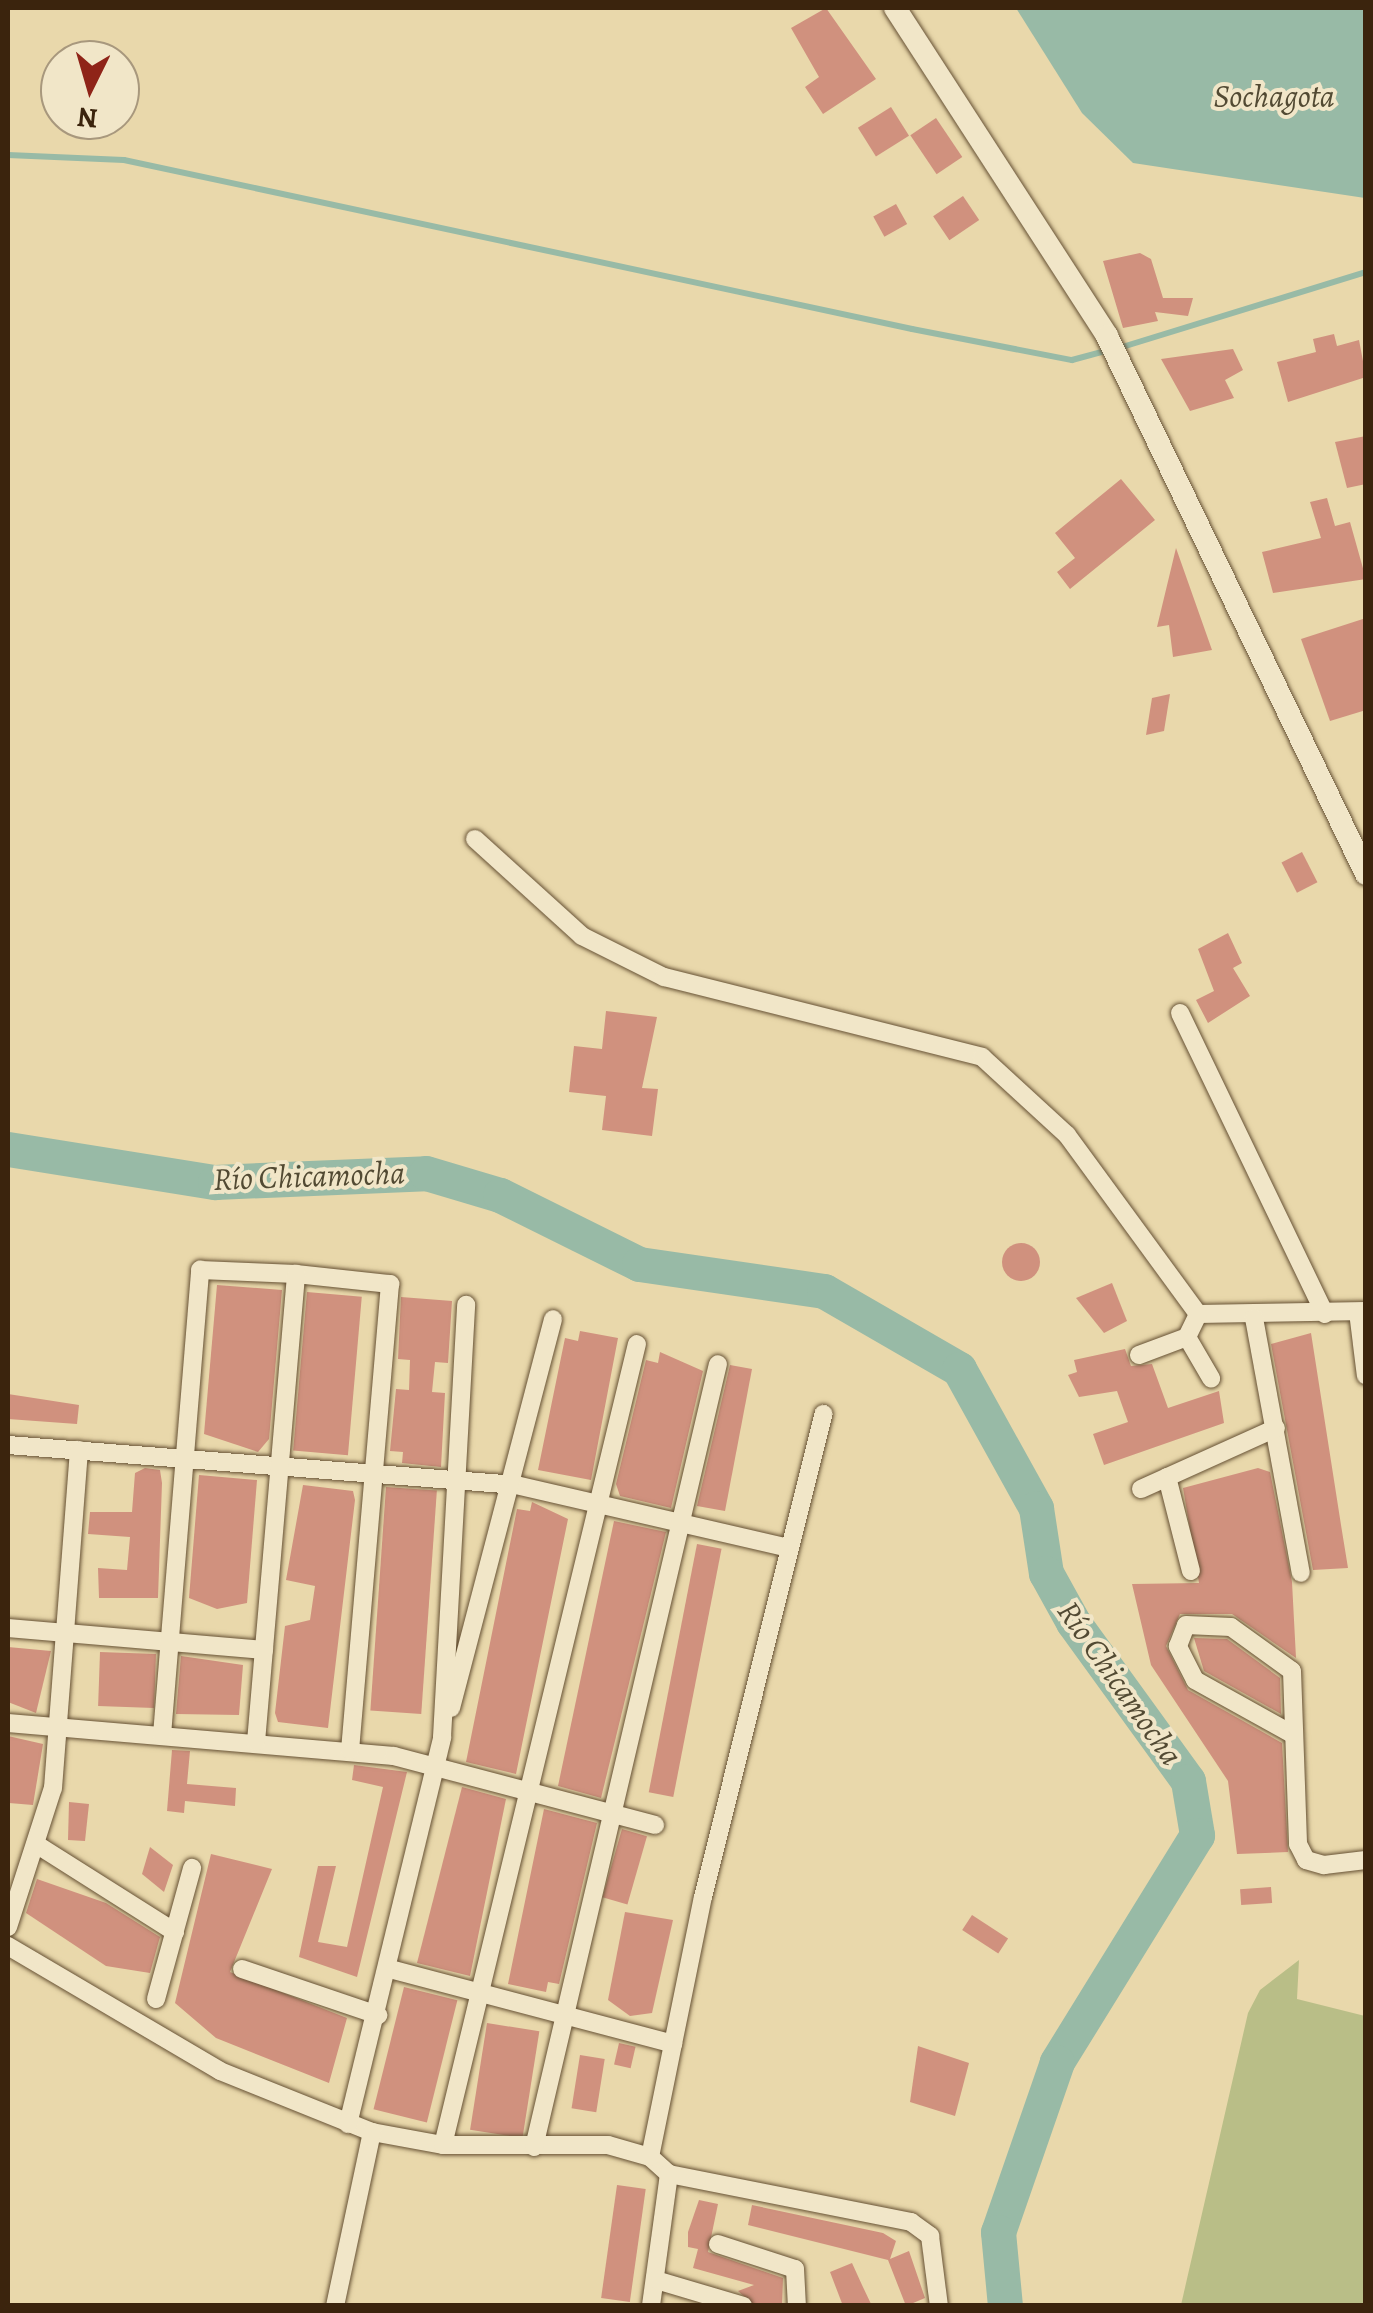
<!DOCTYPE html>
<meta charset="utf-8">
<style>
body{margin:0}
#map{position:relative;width:1373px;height:2313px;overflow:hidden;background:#e9d8ab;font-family:Alegreya,serif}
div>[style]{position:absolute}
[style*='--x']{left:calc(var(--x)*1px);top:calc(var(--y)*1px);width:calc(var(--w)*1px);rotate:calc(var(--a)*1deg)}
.green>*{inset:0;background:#b9be87}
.water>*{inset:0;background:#98baa6}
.stream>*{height:6px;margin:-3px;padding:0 3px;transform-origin:3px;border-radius:3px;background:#98baa6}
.river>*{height:35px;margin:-17.5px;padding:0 17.5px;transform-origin:17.5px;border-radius:17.5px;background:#98baa6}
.building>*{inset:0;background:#d0917e;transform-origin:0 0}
.round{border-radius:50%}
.roads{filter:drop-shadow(0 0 2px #665134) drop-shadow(0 0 2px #665134)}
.street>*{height:18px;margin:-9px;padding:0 9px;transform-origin:9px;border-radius:9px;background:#f1e6c8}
.secondary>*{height:22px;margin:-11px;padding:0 11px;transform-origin:11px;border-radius:11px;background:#f1e6c8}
span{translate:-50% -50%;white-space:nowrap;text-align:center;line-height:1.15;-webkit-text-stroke:8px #f1e6c8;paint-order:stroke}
.water-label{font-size:32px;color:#524a33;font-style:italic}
.frame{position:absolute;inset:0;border:10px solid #3b240d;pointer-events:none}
.north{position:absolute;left:40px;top:40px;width:100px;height:100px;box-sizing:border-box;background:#f1e6c8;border:2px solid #a8987d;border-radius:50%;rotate:185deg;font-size:28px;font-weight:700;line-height:40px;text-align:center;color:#3b240d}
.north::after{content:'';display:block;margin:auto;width:35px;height:45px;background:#8f2418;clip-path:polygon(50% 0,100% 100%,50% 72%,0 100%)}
</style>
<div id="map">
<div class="green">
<div style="clip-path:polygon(1299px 1960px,1297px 1999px,1365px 2016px,1365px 2305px,1181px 2305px,1248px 2013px,1260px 1990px)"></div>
</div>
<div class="water">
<div style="clip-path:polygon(1016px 8px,1365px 8px,1365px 198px,1133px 163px,1082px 113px)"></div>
</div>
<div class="stream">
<div style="--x:8;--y:155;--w:116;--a:2.5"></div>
<div style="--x:124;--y:160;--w:806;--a:12.1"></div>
<div style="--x:912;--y:329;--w:163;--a:11"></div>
<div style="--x:1072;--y:360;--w:35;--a:-15"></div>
<div style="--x:1119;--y:348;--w:258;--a:-17.1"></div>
</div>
<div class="river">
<div style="--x:8;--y:1149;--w:210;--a:9.1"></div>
<div style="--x:215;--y:1182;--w:211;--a:-2.4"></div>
<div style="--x:426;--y:1173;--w:77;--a:16.6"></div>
<div style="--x:500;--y:1195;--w:155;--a:26.4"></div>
<div style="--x:639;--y:1264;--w:187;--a:8.3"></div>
<div style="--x:824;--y:1291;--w:156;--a:30"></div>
<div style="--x:959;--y:1369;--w:159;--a:61"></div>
<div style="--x:1036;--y:1508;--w:66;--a:81.3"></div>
<div style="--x:1046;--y:1573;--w:56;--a:61.1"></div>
<div style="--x:1073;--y:1622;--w:196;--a:54.1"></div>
<div style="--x:1188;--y:1781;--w:55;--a:80.5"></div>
<div style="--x:1197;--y:1835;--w:267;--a:121.7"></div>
<div style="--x:1057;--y:2062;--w:180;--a:109.1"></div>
<div style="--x:998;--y:2232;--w:74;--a:84.6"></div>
</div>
<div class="building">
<div style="clip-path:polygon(826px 8px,876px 79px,823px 114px,805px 87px,819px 77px,791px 28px)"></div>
<div style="left:891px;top:107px;width:34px;height:39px;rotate:58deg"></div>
<div style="left:936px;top:118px;width:47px;height:31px;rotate:56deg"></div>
<div style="left:963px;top:196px;width:29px;height:36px;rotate:56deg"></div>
<div style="left:896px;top:204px;width:23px;height:26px;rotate:61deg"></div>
<div style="clip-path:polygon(1140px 253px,1151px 259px,1163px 298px,1193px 298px,1188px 316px,1155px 312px,1158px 321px,1123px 328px,1103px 261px)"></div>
<div style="clip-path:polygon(1334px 334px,1337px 346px,1359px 340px,1366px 377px,1288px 402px,1277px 362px,1316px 352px,1313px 339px)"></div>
<div style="clip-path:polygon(1233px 349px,1243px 370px,1225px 380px,1234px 398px,1190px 411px,1161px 359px)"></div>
<div style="clip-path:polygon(1366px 436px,1366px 484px,1347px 488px,1335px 442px)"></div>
<div style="clip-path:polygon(1121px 479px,1155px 520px,1070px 589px,1057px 572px,1075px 558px,1055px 533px)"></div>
<div style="clip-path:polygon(1327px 498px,1335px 526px,1350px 522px,1366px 579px,1273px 593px,1262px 552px,1321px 538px,1310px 502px)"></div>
<div style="clip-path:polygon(1176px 548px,1212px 650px,1173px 657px,1169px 625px,1157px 627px)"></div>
<div style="clip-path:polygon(1366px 618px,1366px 710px,1330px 721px,1301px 639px)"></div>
<div style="clip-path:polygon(1170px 694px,1164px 731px,1146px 735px,1152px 698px)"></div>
<div style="left:1302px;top:852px;width:34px;height:23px;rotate:63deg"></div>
<div style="clip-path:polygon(1228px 933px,1242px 963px,1233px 968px,1250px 996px,1208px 1023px,1196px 1000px,1214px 991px,1198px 949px)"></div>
<div style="clip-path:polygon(606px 1011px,657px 1017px,642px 1088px,658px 1089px,652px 1136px,602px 1130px,606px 1096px,569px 1092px,574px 1046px,602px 1049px)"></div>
<div class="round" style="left:1002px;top:1243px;width:38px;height:38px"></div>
<div style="clip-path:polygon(1112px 1283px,1127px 1321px,1104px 1333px,1076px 1298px)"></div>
<div style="clip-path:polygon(217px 1285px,282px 1290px,269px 1439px,258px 1452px,204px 1434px)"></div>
<div style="left:307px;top:1292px;width:55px;height:159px;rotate:5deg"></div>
<div style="clip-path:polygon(401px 1297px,452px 1301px,448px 1363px,435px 1362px,432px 1392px,445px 1393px,441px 1467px,402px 1463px,403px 1452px,390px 1451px,396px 1389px,409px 1390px,410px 1360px,398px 1359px)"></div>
<div style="clip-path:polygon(580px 1331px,618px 1338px,591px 1480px,538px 1470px,565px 1338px,578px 1341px)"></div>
<div style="clip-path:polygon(1311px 1333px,1341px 1525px,1348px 1568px,1313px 1570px,1271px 1344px)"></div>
<div style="clip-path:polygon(1125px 1349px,1131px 1366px,1152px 1364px,1168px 1408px,1219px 1391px,1224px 1423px,1104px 1465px,1093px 1434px,1128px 1422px,1117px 1391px,1079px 1397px,1068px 1375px,1077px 1372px,1074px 1360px)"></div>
<div style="clip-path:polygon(660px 1352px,703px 1371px,671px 1508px,620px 1496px,616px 1484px,646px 1360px,658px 1363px)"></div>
<div style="clip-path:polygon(730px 1365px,752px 1369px,725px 1511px,697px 1506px)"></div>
<div style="clip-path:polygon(8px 1394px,79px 1405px,77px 1424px,8px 1419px)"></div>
<div style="clip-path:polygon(145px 1468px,160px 1470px,162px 1483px,158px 1598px,99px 1598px,98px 1568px,127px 1570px,130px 1537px,88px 1534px,90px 1512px,132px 1512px,135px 1473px)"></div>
<div style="clip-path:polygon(1258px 1468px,1270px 1472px,1292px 1582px,1296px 1658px,1232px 1614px,1180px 1614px,1166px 1646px,1188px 1690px,1282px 1743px,1288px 1852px,1237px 1854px,1228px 1781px,1151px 1665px,1132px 1584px,1199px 1583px,1183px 1488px)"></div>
<div style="clip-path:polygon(199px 1475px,257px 1480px,247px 1603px,217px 1609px,189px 1598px)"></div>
<div style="clip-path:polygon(303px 1485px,353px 1491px,355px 1500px,328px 1728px,278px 1722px,275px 1713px,285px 1626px,310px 1620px,315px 1586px,286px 1580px)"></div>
<div style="left:386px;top:1487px;width:51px;height:224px;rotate:4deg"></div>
<div style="clip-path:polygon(532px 1502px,568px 1519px,516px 1774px,466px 1762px,517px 1509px,530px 1511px)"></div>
<div style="clip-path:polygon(614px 1521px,666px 1532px,601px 1798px,558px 1786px)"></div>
<div style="left:697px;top:1544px;width:25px;height:253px;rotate:11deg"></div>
<div style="clip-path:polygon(1194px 1638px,1227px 1639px,1280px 1678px,1281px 1714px,1204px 1671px)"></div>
<div style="clip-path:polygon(8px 1647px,51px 1651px,36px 1713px,8px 1702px)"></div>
<div style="left:100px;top:1652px;width:56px;height:54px;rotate:2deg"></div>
<div style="clip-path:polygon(181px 1656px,243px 1665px,239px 1715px,176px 1714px)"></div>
<div style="clip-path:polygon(8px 1736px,43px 1744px,33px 1805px,9px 1803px)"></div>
<div style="clip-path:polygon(172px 1750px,190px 1751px,187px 1784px,236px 1788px,235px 1806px,185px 1801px,184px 1813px,167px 1811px)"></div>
<div style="clip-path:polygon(354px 1765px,407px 1772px,357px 1977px,299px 1957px,318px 1866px,336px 1866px,318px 1942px,347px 1947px,383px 1787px,352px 1780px)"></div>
<div style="clip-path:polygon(462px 1787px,506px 1799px,470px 1976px,417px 1963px)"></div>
<div style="clip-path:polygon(69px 1802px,89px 1804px,85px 1841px,68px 1840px)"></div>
<div style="clip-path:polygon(544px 1809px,597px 1823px,559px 1984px,548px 1982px,546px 1992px,508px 1984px)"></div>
<div style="left:622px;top:1829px;width:26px;height:71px;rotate:16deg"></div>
<div style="clip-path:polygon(150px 1847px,173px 1865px,164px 1892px,142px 1874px)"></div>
<div style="clip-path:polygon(211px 1854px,272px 1869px,230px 1972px,347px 2018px,329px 2083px,216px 2038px,175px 2003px)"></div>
<div style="clip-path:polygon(37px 1879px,106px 1903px,160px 1937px,150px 1973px,106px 1966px,26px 1913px)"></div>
<div style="left:1271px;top:1887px;width:16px;height:31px;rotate:86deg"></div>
<div style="clip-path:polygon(625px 1912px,673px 1920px,652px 2013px,630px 2016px,608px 2000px)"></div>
<div style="left:972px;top:1915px;width:43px;height:18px;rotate:33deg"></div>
<div style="left:404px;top:1987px;width:55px;height:126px;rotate:14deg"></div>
<div style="left:487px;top:2023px;width:53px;height:108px;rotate:9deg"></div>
<div style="left:619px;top:2043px;width:17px;height:22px;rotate:13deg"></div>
<div style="clip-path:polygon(918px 2046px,969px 2063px,955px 2116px,910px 2102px)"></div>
<div style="left:580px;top:2055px;width:25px;height:54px;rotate:9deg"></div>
<div style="left:617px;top:2185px;width:29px;height:114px;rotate:8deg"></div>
<div style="clip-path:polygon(699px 2200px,718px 2204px,708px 2252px,783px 2278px,782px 2306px,755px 2306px,738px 2291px,754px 2285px,693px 2268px,698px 2249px,688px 2247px,688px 2232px)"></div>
<div style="clip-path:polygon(752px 2205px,883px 2233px,896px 2241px,890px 2259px,909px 2251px,925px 2298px,906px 2306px,888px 2260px,748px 2225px)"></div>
<div style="clip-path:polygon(852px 2263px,862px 2285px,872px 2306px,843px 2306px,830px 2272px)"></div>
</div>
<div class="roads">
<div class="street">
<div style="--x:475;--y:839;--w:144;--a:42.2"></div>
<div style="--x:582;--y:936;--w:92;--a:26.6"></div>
<div style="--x:664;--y:977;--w:328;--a:14.1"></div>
<div style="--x:982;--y:1057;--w:115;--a:42.5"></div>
<div style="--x:1067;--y:1135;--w:222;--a:53.8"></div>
<div style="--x:1198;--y:1314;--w:168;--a:-1"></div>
<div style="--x:1180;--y:1013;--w:334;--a:64.3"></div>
<div style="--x:1358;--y:1312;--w:64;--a:82.9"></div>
<div style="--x:1254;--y:1318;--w:259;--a:79.6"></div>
<div style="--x:1187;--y:1337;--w:48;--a:59.7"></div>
<div style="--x:1139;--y:1355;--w:51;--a:-20.6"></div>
<div style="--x:1187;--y:1337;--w:25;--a:-64"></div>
<div style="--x:8;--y:1445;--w:510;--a:4.5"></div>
<div style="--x:516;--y:1485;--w:280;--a:13"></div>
<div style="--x:1167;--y:1477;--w:97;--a:75.7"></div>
<div style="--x:1141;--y:1489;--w:148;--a:-24.3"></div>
<div style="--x:8;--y:1628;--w:257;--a:4.9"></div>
<div style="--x:451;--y:1708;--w:402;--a:-75.3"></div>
<div style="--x:8;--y:1723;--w:387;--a:4.9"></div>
<div style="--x:394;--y:1756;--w:270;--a:14.8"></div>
<div style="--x:1292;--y:1734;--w:111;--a:-150.9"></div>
<div style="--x:1195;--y:1680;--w:38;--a:-117"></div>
<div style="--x:1178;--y:1646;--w:22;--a:-69"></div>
<div style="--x:1186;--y:1625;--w:45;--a:2.5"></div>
<div style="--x:1231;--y:1627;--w:75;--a:35.8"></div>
<div style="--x:1292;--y:1671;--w:173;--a:88"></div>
<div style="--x:1298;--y:1844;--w:18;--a:63"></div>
<div style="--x:1306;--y:1860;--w:19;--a:16"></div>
<div style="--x:1324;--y:1865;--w:42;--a:-6.8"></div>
<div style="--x:162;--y:1735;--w:467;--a:-85.3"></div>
<div style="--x:200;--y:1270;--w:96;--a:2.4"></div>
<div style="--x:296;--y:1274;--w:95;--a:6.1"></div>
<div style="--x:390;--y:1284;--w:468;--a:94.9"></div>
<div style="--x:256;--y:1742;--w:470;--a:-85.1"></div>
<div style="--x:39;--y:1846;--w:161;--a:32.3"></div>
<div style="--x:8;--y:1927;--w:146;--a:-72.1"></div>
<div style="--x:53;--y:1788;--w:339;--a:-85.6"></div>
<div style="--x:8;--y:1946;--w:246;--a:30.5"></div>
<div style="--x:220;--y:2071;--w:164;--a:21.9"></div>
<div style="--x:372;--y:2132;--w:72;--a:10.4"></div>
<div style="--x:443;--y:2145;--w:165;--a:0"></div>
<div style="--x:608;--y:2145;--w:44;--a:15.9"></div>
<div style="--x:650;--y:2157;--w:25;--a:42"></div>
<div style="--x:669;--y:2174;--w:133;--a:97.8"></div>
<div style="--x:242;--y:1969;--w:144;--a:18.7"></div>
<div style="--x:390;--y:1969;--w:293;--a:14.8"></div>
<div style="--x:156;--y:1999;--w:136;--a:-74.6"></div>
<div style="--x:348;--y:2124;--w:398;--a:-76.3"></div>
<div style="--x:442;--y:1737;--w:433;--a:-86.8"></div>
<div style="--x:443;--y:2145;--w:824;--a:-76.39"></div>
<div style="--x:534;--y:2147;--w:804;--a:-76.78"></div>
<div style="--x:650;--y:2157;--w:265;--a:-78.5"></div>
<div style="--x:703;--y:1897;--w:498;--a:-76"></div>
<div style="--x:669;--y:2174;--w:247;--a:11.2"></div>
<div style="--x:911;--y:2222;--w:24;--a:36"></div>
<div style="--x:930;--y:2236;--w:71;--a:82.7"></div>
<div style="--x:718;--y:2244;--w:81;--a:18"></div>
<div style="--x:795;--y:2269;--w:37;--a:87"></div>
<div style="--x:656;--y:2280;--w:91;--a:16.6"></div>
<div style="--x:335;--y:2306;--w:178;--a:-78"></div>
</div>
<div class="secondary">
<div style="--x:895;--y:8;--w:391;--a:57.1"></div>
<div style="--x:1107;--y:336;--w:597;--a:64.29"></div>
</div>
</div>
<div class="water-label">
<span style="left:1274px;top:96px">Sochagota</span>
<span style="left:309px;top:1176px;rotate:-2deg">Río Chicamocha</span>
<span style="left:1120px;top:1683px;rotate:55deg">Río Chicamocha</span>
</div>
<div class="frame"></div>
<div class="north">N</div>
</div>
